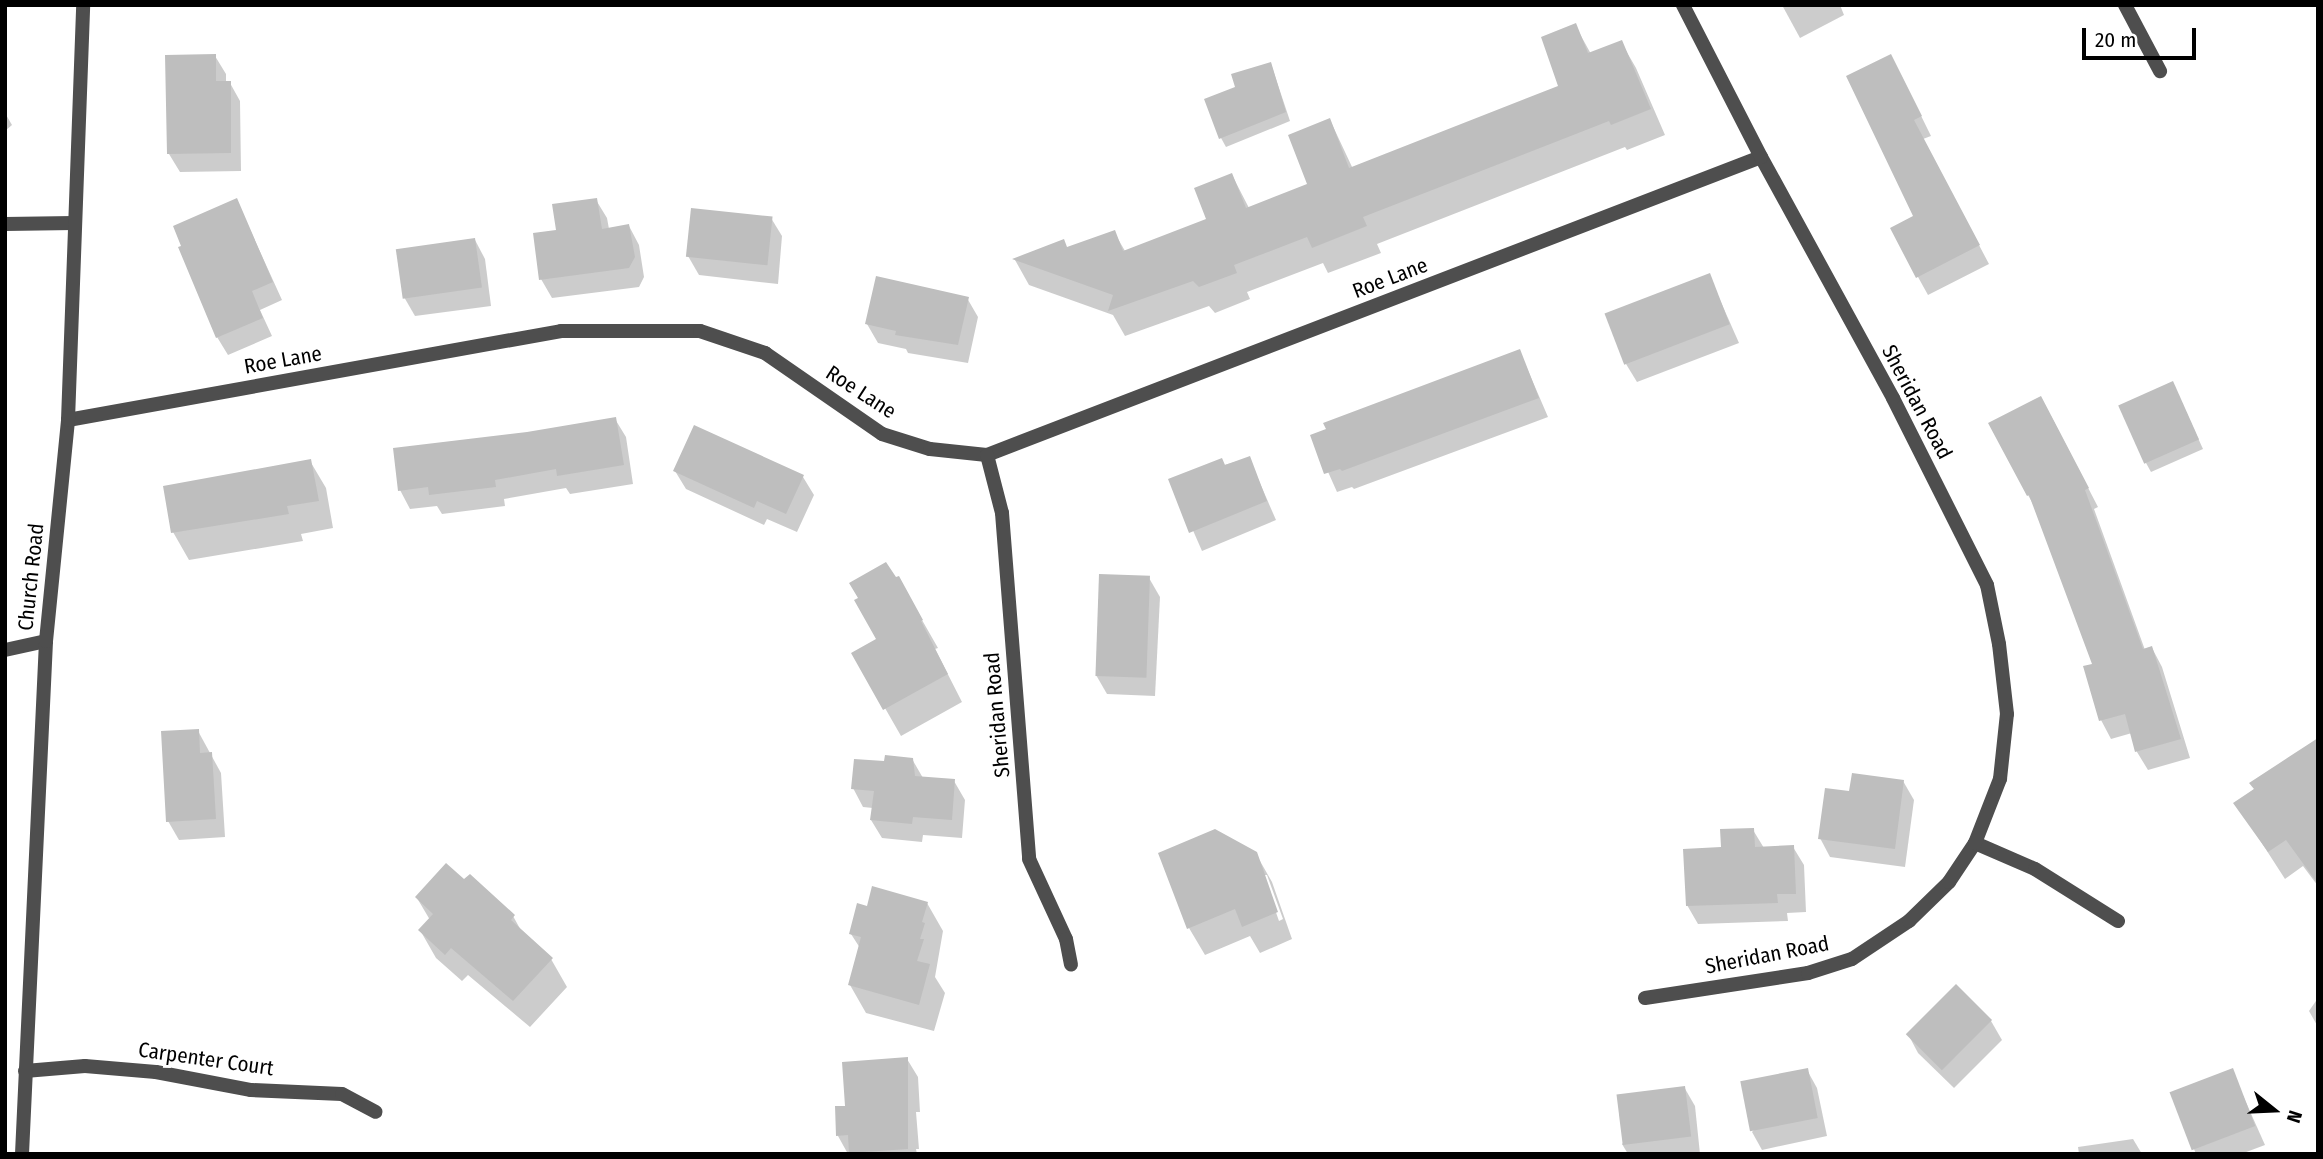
<!DOCTYPE html>
<style>
body{margin:0}
#map{position:relative;width:2323px;height:1159px;overflow:hidden;background:#fff;font-family:"Fira Sans Condensed",sans-serif}
div>[style]{position:absolute}
[style*='--x']{left:calc(var(--x)*1px);top:calc(var(--y)*1px);width:calc(var(--w)*1px);rotate:calc(var(--a)*1deg)}
.shadow>*{inset:0;background:#0003}
.building>*{inset:0;background:#bebebe;transform-origin:0 0}
.minor>*{height:14px;margin:-7px;padding:0 7px;transform-origin:7px;border-radius:7px;background:#4e4e4e}
span{translate:-50% -50%;white-space:nowrap;text-align:center;line-height:1.15;-webkit-text-stroke:6px #fff;paint-order:stroke}
.street-label{font-size:21px;color:#000}
.frame{position:absolute;inset:0;border:7px solid #000;pointer-events:none}
.north{position:absolute;left:2239px;top:1075px;width:70px;height:70px;-webkit-text-stroke:5px #fff;paint-order:stroke;rotate:108deg;font-size:19px;font-weight:700;line-height:28px;text-align:center;color:#000}
.north::after{content:'';display:block;margin:auto;width:24px;height:32px;background:#000;clip-path:polygon(50% 0,100% 100%,50% 72%,0 100%)}
.scale{position:absolute;left:2082px;top:28px;width:114px;height:32px;box-sizing:border-box;border:4px solid #000;border-top:0;padding-left:9px;font-size:21px;line-height:24px;white-space:nowrap;color:#000;-webkit-text-stroke:5px #fff;paint-order:stroke}
</style>
<div id="map">
<div class="shadow">
<div style="clip-path:polygon(1782px 5px,1840px 5px,1844px 15px,1800px 38px)"></div>
<div style="clip-path:polygon(1575px 25px,1591px 54px,1621px 42px,1636px 68px,1665px 135px,1627px 150px,1625px 147px,1377px 244px,1381px 253px,1328px 273px,1323px 263px,1247px 292px,1250px 299px,1215px 313px,1209px 306px,1125px 336px,1113px 315px,1029px 285px,1015px 260px,1063px 242px,1067px 249px,1114px 232px,1125px 251px,1208px 220px,1232px 175px,1249px 208px,1309px 185px,1330px 120px,1353px 169px,1560px 87px)"></div>
<div style="clip-path:polygon(215px 56px,226px 74px,226px 83px,230px 83px,240px 101px,241px 171px,180px 172px,169px 154px)"></div>
<div style="clip-path:polygon(1271px 64px,1290px 121px,1226px 147px,1221px 138px,1237px 88px)"></div>
<div style="clip-path:polygon(1901px 75px,1931px 136px,1923px 139px,1989px 264px,1928px 295px,1918px 277px,1915px 217px)"></div>
<div style="clip-path:polygon(5px 113px,12px 125px,5px 131px)"></div>
<div style="clip-path:polygon(596px 200px,607px 218px,609px 229px,629px 226px,639px 245px,644px 277px,639px 287px,552px 298px,541px 279px,558px 231px)"></div>
<div style="clip-path:polygon(237px 201px,282px 300px,260px 310px,272px 336px,228px 355px,217px 337px)"></div>
<div style="clip-path:polygon(771px 218px,782px 236px,778px 284px,699px 275px,688px 256px)"></div>
<div style="clip-path:polygon(475px 240px,485px 259px,491px 306px,415px 316px,404px 297px)"></div>
<div style="clip-path:polygon(1709px 275px,1739px 343px,1637px 382px,1626px 364px)"></div>
<div style="clip-path:polygon(967px 298px,978px 317px,968px 363px,908px 353px,906px 349px,878px 343px,867px 324px)"></div>
<div style="clip-path:polygon(1520px 352px,1548px 417px,1354px 489px,1352px 487px,1337px 492px,1312px 436px)"></div>
<div style="clip-path:polygon(2173px 383px,2203px 449px,2151px 472px,2146px 463px)"></div>
<div style="clip-path:polygon(2051px 416px,2098px 507px,2094px 509px,2145px 650px,2152px 648px,2162px 667px,2190px 758px,2148px 770px,2137px 752px,2132px 733px,2111px 739px,2101px 720px,2094px 665px,2037px 511px,2028px 495px)"></div>
<div style="clip-path:polygon(615px 419px,626px 437px,633px 484px,570px 494px,566px 488px,504px 499px,505px 506px,442px 514px,437px 506px,410px 509px,400px 490px,527px 434px)"></div>
<div style="clip-path:polygon(1249px 458px,1276px 520px,1202px 551px,1171px 480px)"></div>
<div style="clip-path:polygon(310px 461px,326px 488px,333px 528px,301px 534px,303px 541px,189px 560px,173px 532px)"></div>
<div style="clip-path:polygon(675px 471px,803px 477px,814px 495px,797px 532px,767px 519px,764px 525px,686px 489px)"></div>
<div style="clip-path:polygon(898px 578px,938px 648px,935px 649px,962px 702px,901px 736px,854px 654px,878px 639px)"></div>
<div style="clip-path:polygon(1149px 578px,1160px 597px,1155px 696px,1107px 694px,1096px 675px)"></div>
<div style="clip-path:polygon(198px 731px,221px 773px,225px 837px,179px 840px,168px 821px)"></div>
<div style="clip-path:polygon(2318px 740px,2318px 886px,2303px 866px,2285px 879px,2236px 803px)"></div>
<div style="clip-path:polygon(912px 759px,923px 778px,954px 781px,965px 800px,962px 838px,923px 835px,922px 842px,882px 838px,871px 820px,873px 808px,863px 807px,853px 788px,886px 763px)"></div>
<div style="clip-path:polygon(1903px 781px,1914px 800px,1905px 867px,1830px 857px,1820px 838px)"></div>
<div style="clip-path:polygon(1753px 830px,1764px 848px,1793px 847px,1804px 865px,1806px 912px,1787px 913px,1788px 921px,1698px 924px,1687px 905px,1723px 849px)"></div>
<div style="clip-path:polygon(evenodd,1256px 854px,1272px 882px,1292px 939px,1260px 953px,1250px 936px,1205px 955px,1189px 928px,1256px 854px,1263px 875px,1267px 875px,1283px 919px,1279px 921px,1263px 875px)"></div>
<div style="clip-path:polygon(465px 882px,513px 916px,523px 934px,551px 959px,567px 987px,530px 1027px,468px 975px,462px 981px,436px 958px,420px 930px,430px 920px,417px 898px)"></div>
<div style="clip-path:polygon(927px 903px,943px 931px,935px 977px,945px 993px,934px 1031px,866px 1013px,850px 985px,860px 948px,851px 934px,868px 908px)"></div>
<div style="clip-path:polygon(1956px 986px,1991px 1021px,2002px 1040px,1954px 1088px,1918px 1053px,1908px 1034px)"></div>
<div style="clip-path:polygon(2318px 998px,2318px 1027px,2309px 1011px)"></div>
<div style="clip-path:polygon(907px 1059px,918px 1077px,920px 1112px,916px 1112px,919px 1149px,916px 1149px,917px 1154px,848px 1154px,838px 1136px,847px 1108px)"></div>
<div style="clip-path:polygon(1807px 1070px,1817px 1088px,1827px 1136px,1762px 1150px,1752px 1132px)"></div>
<div style="clip-path:polygon(2232px 1071px,2265px 1145px,2241px 1154px,2196px 1154px,2194px 1149px)"></div>
<div style="clip-path:polygon(1684px 1087px,1695px 1106px,1700px 1154px,1628px 1154px,1622px 1144px)"></div>
<div style="clip-path:polygon(2133px 1139px,2142px 1154px,2079px 1154px,2078px 1147px)"></div>
</div>
<div class="building">
<div style="clip-path:polygon(1576px 23px,1588px 53px,1622px 40px,1651px 109px,1611px 125px,1609px 121px,1363px 217px,1367px 226px,1312px 248px,1307px 237px,1234px 265px,1237px 273px,1199px 287px,1193px 281px,1108px 311px,1113px 295px,1012px 259px,1064px 239px,1067px 247px,1115px 230px,1123px 251px,1206px 219px,1194px 188px,1232px 173px,1246px 208px,1307px 184px,1288px 135px,1330px 118px,1349px 168px,1558px 86px,1541px 37px)"></div>
<div style="clip-path:polygon(216px 54px,216px 81px,231px 81px,231px 153px,167px 154px,165px 55px)"></div>
<div style="clip-path:polygon(1891px 54px,1922px 116px,1914px 120px,1980px 245px,1916px 278px,1890px 228px,1913px 216px,1846px 76px)"></div>
<div style="clip-path:polygon(1271px 62px,1286px 112px,1219px 139px,1204px 99px,1235px 87px,1231px 74px)"></div>
<div style="clip-path:polygon(237px 198px,273px 282px,252px 291px,263px 318px,216px 338px,178px 247px,181px 246px,173px 226px)"></div>
<div style="clip-path:polygon(597px 198px,602px 229px,629px 224px,635px 257px,629px 268px,539px 280px,533px 233px,556px 230px,552px 204px)"></div>
<div style="left:691px;top:208px;width:82px;height:49px;rotate:6deg"></div>
<div style="left:475px;top:238px;width:50px;height:80px;rotate:82deg"></div>
<div style="left:1710px;top:273px;width:55px;height:113px;rotate:69deg"></div>
<div style="clip-path:polygon(876px 276px,969px 297px,958px 345px,895px 335px,896px 331px,865px 324px)"></div>
<div style="clip-path:polygon(1520px 349px,1539px 398px,1342px 471px,1340px 469px,1324px 474px,1310px 435px,1326px 429px,1323px 423px)"></div>
<div style="left:2173px;top:381px;width:64px;height:60px;rotate:66deg"></div>
<div style="clip-path:polygon(2041px 396px,2089px 488px,2085px 490px,2143px 649px,2152px 646px,2181px 739px,2135px 752px,2125px 714px,2099px 721px,2083px 666px,2092px 664px,2029px 495px,2027px 496px,1988px 423px)"></div>
<div style="clip-path:polygon(616px 417px,624px 465px,557px 476px,556px 469px,495px 480px,496px 487px,429px 495px,428px 487px,398px 491px,393px 448px,527px 432px)"></div>
<div style="clip-path:polygon(694px 425px,804px 475px,786px 514px,757px 501px,754px 508px,673px 471px)"></div>
<div style="clip-path:polygon(1250px 456px,1267px 501px,1189px 533px,1168px 479px,1222px 458px,1225px 465px)"></div>
<div style="clip-path:polygon(311px 459px,319px 501px,287px 506px,289px 514px,171px 533px,163px 486px)"></div>
<div style="clip-path:polygon(886px 562px,896px 577px,899px 576px,923px 620px,921px 621px,948px 674px,883px 710px,851px 653px,876px 639px,854px 600px,858px 598px,849px 583px)"></div>
<div style="left:1099px;top:574px;width:51px;height:102px;rotate:2deg"></div>
<div style="clip-path:polygon(199px 729px,200px 753px,212px 752px,216px 819px,166px 822px,161px 731px)"></div>
<div style="clip-path:polygon(2318px 738px,2318px 884px,2286px 840px,2268px 852px,2233px 803px,2254px 789px,2249px 783px)"></div>
<div style="clip-path:polygon(885px 755px,913px 758px,915px 776px,955px 779px,952px 820px,913px 817px,912px 824px,870px 820px,874px 791px,851px 789px,854px 759px,884px 761px)"></div>
<div style="clip-path:polygon(1852px 773px,1904px 780px,1895px 849px,1818px 839px,1825px 788px,1849px 791px)"></div>
<div style="clip-path:polygon(1754px 828px,1755px 847px,1794px 845px,1796px 894px,1777px 894px,1778px 903px,1686px 906px,1683px 849px,1721px 847px,1720px 829px)"></div>
<div style="clip-path:polygon(1215px 829px,1257px 852px,1278px 912px,1242px 927px,1235px 909px,1187px 929px,1158px 853px)"></div>
<div style="clip-path:polygon(446px 863px,464px 879px,470px 874px,515px 915px,511px 920px,553px 958px,513px 1001px,451px 948px,445px 955px,418px 930px,433px 914px,415px 897px)"></div>
<div style="clip-path:polygon(872px 886px,928px 902px,922px 922px,925px 923px,920px 939px,924px 939px,917px 961px,930px 964px,919px 1005px,848px 985px,861px 937px,849px 934px,857px 903px,867px 906px)"></div>
<div style="left:1956px;top:984px;width:51px;height:71px;rotate:45deg"></div>
<div style="clip-path:polygon(908px 1057px,908px 1149px,849px 1153px,848px 1135px,836px 1136px,835px 1106px,845px 1106px,842px 1062px)"></div>
<div style="left:1808px;top:1068px;width:51px;height:69px;rotate:79deg"></div>
<div style="left:2233px;top:1068px;width:62px;height:68px;rotate:69deg"></div>
<div style="left:1685px;top:1086px;width:51px;height:69px;rotate:83deg"></div>
</div>
<div class="minor">
<div style="--x:2125;--y:5;--w:75;--a:62.1"></div>
<div style="--x:5;--y:224;--w:69;--a:-0.8"></div>
<div style="--x:68;--y:420;--w:501;--a:-10.23"></div>
<div style="--x:561;--y:331;--w:139;--a:0"></div>
<div style="--x:700;--y:331;--w:69;--a:18.7"></div>
<div style="--x:765;--y:353;--w:142;--a:34.7"></div>
<div style="--x:882;--y:434;--w:50;--a:17.4"></div>
<div style="--x:930;--y:449;--w:57;--a:6"></div>
<div style="--x:987;--y:455;--w:829;--a:-21.06"></div>
<div style="--x:987;--y:455;--w:60;--a:75.5"></div>
<div style="--x:1002;--y:513;--w:347;--a:85.5"></div>
<div style="--x:1029;--y:859;--w:88;--a:65.2"></div>
<div style="--x:1066;--y:939;--w:26;--a:79"></div>
<div style="--x:5;--y:650;--w:42;--a:-12.4"></div>
<div style="--x:1975;--y:843;--w:65;--a:23.4"></div>
<div style="--x:2035;--y:869;--w:98;--a:32.1"></div>
<div style="--x:1645;--y:998;--w:165;--a:-8.7"></div>
<div style="--x:1808;--y:973;--w:46;--a:-17.7"></div>
<div style="--x:1852;--y:959;--w:69;--a:-33.7"></div>
<div style="--x:1909;--y:921;--w:56;--a:-44.3"></div>
<div style="--x:1949;--y:882;--w:47;--a:-56.3"></div>
<div style="--x:1975;--y:843;--w:69;--a:-68.7"></div>
<div style="--x:2000;--y:779;--w:65;--a:-83.9"></div>
<div style="--x:2007;--y:714;--w:70;--a:-96.5"></div>
<div style="--x:1999;--y:644;--w:60;--a:-101.5"></div>
<div style="--x:1987;--y:585;--w:209;--a:-116.7"></div>
<div style="--x:1893;--y:398;--w:275;--a:-118.7"></div>
<div style="--x:1761;--y:157;--w:171;--a:-117.2"></div>
<div style="--x:25;--y:1071;--w:60;--a:-4.8"></div>
<div style="--x:85;--y:1066;--w:71;--a:4.8"></div>
<div style="--x:156;--y:1072;--w:97;--a:10.7"></div>
<div style="--x:251;--y:1090;--w:91;--a:2.5"></div>
<div style="--x:342;--y:1094;--w:38;--a:28"></div>
<div style="--x:22;--y:1154;--w:514;--a:-87.32"></div>
<div style="--x:46;--y:641;--w:222;--a:-84.3"></div>
<div style="--x:68;--y:420;--w:415;--a:-87.9"></div>
</div>
<div class="street-label">
<span style="left:1390px;top:278px;rotate:-21deg">Roe Lane</span>
<span style="left:283px;top:360px;rotate:-10deg">Roe Lane</span>
<span style="left:861px;top:392px;rotate:33deg">Roe Lane</span>
<span style="left:1917px;top:402px;rotate:62deg">Sheridan Road</span>
<span style="left:31px;top:577px;rotate:-84deg">Church Road</span>
<span style="left:997px;top:715px;rotate:-95deg">Sheridan Road</span>
<span style="left:1767px;top:955px;rotate:-11deg">Sheridan Road</span>
<span style="left:206px;top:1059px;rotate:8deg">Carpenter Court</span>
</div>
<div class="frame"></div>
<div class="north">N</div>
<div class="scale">20 m</div>
</div>
